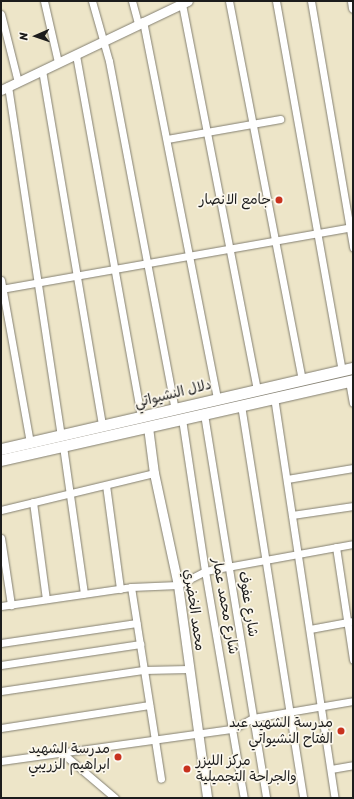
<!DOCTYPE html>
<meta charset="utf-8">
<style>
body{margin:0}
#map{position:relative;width:354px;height:799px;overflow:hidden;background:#ede5c8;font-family:Sriracha,"Playpen Sans Arabic",sans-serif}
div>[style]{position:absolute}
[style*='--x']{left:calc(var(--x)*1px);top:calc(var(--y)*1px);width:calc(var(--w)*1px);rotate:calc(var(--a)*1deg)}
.roads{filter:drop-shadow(0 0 1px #848072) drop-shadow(0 0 1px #848072)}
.street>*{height:7px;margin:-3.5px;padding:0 3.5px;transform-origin:3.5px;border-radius:3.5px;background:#fff}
.secondary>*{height:9px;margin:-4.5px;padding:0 4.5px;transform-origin:4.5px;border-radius:4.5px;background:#fff}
.primary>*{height:11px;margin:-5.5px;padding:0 5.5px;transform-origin:5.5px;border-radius:5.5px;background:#fff}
.dots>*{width:11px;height:11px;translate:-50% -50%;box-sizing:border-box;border:2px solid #fbf7ec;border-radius:50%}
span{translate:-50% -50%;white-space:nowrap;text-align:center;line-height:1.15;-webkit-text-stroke:3.5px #fbf7ec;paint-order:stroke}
.poi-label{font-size:14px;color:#1c1c1c}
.right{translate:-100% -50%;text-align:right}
.left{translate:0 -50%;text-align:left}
.street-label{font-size:14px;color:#1c1c1c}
.frame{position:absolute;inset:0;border:2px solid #1c1c1c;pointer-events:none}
.north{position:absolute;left:16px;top:16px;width:40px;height:40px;-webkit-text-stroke:3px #fbf7ec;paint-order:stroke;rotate:268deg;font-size:11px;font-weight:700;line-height:16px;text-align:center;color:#1c1c1c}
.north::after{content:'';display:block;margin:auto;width:14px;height:18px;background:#1c1c1c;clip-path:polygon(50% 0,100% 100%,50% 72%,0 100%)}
</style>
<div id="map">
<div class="roads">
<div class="street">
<div style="--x:44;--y:1;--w:63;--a:77.1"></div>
<div style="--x:92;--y:1;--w:62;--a:74.2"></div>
<div style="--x:109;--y:61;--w:354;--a:79.3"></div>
<div style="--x:132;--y:1;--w:23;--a:75"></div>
<div style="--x:229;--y:1;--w:385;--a:79.1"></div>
<div style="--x:276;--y:1;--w:376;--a:79.9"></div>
<div style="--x:311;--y:1;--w:250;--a:80.3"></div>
<div style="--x:182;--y:4;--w:392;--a:79"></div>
<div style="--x:1;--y:14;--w:70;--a:76"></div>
<div style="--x:143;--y:21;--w:385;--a:78.9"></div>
<div style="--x:76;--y:55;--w:369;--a:79.8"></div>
<div style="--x:42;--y:70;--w:361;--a:80.4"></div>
<div style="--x:8;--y:86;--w:353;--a:81.4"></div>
<div style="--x:167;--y:139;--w:115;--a:-10"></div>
<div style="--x:1;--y:280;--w:165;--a:79.9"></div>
<div style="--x:1;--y:289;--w:357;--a:-10"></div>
<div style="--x:349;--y:381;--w:22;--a:80"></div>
<div style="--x:274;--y:397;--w:406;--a:81.4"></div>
<div style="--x:241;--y:405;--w:398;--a:81"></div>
<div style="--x:204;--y:414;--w:389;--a:80.8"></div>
<div style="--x:182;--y:419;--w:154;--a:81.4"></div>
<div style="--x:205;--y:571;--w:230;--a:80.3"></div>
<div style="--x:63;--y:446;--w:149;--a:81.9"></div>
<div style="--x:287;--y:479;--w:67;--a:-9.5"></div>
<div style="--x:106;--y:485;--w:105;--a:82.3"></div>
<div style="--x:33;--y:502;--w:98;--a:82.4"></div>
<div style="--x:1;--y:510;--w:157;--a:-13.6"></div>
<div style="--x:292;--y:515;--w:62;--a:-8.4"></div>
<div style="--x:1;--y:538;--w:68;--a:81.5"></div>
<div style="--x:336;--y:547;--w:114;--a:81.4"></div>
<div style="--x:131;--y:587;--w:194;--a:81.1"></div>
<div style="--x:1;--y:606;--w:131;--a:-8.3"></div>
<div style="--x:131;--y:587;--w:47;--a:-2.4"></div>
<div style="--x:178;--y:585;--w:30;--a:-27"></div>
<div style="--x:205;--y:571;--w:150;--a:-10.3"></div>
<div style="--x:310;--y:629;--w:44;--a:-10.5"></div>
<div style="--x:1;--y:643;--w:137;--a:-8.4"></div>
<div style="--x:1;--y:665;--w:141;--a:-8.6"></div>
<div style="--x:1;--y:691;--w:145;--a:-8.4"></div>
<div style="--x:144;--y:670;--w:45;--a:-1.3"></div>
<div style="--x:1;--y:728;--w:150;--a:-8.8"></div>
<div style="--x:61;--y:752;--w:71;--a:40.4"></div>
<div style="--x:1;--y:761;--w:234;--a:-7.9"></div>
<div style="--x:233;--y:729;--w:23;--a:-29"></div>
<div style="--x:253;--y:718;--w:101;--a:-9.6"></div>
<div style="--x:331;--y:769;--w:22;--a:-10"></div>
</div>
<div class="secondary">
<div style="--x:352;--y:1;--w:7;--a:82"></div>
<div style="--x:1;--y:90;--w:207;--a:-25.5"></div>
<div style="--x:148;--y:427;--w:46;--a:82.6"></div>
<div style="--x:154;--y:473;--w:115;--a:77.9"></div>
<div style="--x:178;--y:585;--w:215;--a:82.2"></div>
</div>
<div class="primary">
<div style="--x:1;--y:449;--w:361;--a:-13"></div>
<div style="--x:1;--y:460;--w:361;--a:-12.8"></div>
</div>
</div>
<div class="dots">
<div style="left:279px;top:200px;background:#c8321e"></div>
<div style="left:341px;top:731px;background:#c8321e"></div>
<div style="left:118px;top:757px;background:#c8321e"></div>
<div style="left:187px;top:769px;background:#c8321e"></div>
</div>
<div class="poi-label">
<span class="right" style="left:271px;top:200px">جامع الانصار</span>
<span class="right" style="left:333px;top:731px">مدرسة الشهيد عبد<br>الفتاح النشيواتي</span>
<span class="right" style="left:110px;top:757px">مدرسة الشهيد<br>ابراهيم الزريبي</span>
<span class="left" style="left:196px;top:769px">مركز الليزر<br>والجراحة التجميلية</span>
</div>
<div class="street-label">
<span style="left:173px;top:394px;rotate:-14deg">دلال النشيواتي</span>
<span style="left:248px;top:604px;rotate:81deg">شارع عفوف</span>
<span style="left:225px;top:606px;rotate:80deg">شارع محمد عمار</span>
<span style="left:194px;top:610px;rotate:82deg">محمد الخضري</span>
</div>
<div class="frame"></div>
<div class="north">N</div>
</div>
